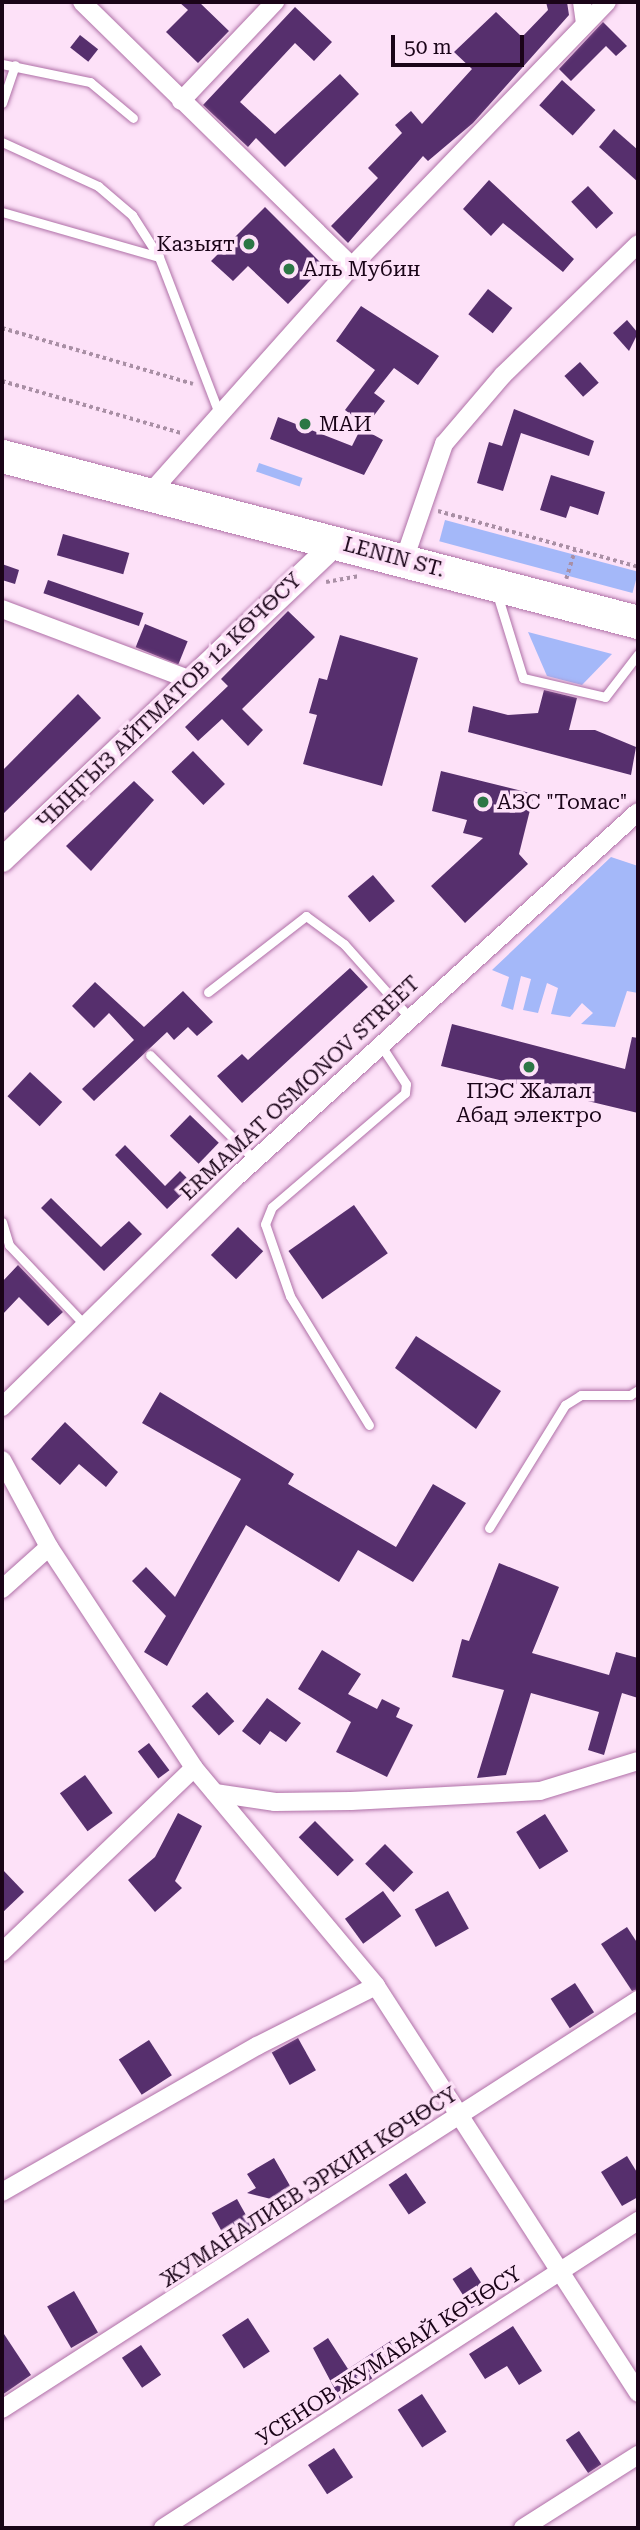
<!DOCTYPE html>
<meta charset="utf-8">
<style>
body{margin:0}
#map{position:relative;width:640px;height:2530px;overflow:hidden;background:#fde1f8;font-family:"Roboto Serif",serif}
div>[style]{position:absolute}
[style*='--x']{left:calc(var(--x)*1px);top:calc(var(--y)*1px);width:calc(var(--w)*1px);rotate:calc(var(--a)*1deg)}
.green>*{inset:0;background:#a4b8f9;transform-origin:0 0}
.building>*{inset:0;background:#562f6d;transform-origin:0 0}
.path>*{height:3.5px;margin-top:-1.75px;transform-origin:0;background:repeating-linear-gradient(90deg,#a98fa5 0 3.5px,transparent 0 7px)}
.roads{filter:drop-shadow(0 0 2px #af70a7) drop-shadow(0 0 2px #af70a7)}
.lane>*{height:9px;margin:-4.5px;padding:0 4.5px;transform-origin:4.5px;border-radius:4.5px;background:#fff}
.street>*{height:18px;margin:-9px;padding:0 9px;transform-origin:9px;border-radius:9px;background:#fff}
.secondary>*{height:24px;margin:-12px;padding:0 12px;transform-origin:12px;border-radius:12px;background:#fff}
.highway>*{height:33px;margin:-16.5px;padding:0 16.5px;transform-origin:16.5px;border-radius:16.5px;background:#fff}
.dots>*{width:19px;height:19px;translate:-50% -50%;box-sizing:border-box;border:4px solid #fde1f8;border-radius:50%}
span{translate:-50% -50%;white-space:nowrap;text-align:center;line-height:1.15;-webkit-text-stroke:7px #fde1f8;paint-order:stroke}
.poi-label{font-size:21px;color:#1a0418}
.right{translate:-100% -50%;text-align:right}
.left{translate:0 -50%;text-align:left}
.street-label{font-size:21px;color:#1a0418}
.frame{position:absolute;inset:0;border:4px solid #1a0418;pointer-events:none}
.scale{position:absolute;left:391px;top:35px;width:133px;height:32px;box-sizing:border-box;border:4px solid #1a0418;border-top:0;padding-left:9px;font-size:21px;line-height:24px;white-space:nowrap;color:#1a0418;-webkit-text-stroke:5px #fde1f8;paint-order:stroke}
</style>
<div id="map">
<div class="green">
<div style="left:259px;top:463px;width:46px;height:9px;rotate:19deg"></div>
<div style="left:445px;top:520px;width:200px;height:22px;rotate:15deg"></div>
<div style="clip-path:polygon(528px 632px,612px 654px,582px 685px,547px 676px)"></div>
<div style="clip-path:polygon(611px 857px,638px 866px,638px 993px,627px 991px,615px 1027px,581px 1024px,593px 1013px,582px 1003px,570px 1017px,551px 1014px,558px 988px,547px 983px,538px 1013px,523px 1010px,531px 979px,521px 976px,513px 1010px,501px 1006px,509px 977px,492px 970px)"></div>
</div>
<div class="building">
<div style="clip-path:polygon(179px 2px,199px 2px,229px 31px,198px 63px,166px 32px,188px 10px)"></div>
<div style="clip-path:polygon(546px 2px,567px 2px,569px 15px,473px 123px,428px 161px,423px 156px,348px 243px,331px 226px,378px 178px,368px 168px,402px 133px,395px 125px,411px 111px,422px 124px,472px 69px,454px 52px,496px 12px,522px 37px,548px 10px)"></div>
<div style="clip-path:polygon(295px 7px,332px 42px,314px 61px,295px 43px,240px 102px,275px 134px,340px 74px,359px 94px,285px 167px,256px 138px,248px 147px,203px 105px)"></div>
<div style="clip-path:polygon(603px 22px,627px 46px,616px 56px,606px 46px,571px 81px,559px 69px)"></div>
<div style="left:80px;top:35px;width:23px;height:16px;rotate:38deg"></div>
<div style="left:562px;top:80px;width:45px;height:34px;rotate:42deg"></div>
<div style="clip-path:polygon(614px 129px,638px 150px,638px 182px,599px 147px)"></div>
<div style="clip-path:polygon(489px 180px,574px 259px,563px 272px,503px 223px,491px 236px,463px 209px)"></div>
<div style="left:588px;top:186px;width:37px;height:23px;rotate:47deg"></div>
<div style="clip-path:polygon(265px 207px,324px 266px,288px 304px,248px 266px,233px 281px,211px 261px)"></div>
<div style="left:488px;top:289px;width:31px;height:32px;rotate:38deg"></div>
<div style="clip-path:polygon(361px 306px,439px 356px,418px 385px,394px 368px,374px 393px,385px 401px,366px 426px,345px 410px,375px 370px,336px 341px)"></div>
<div style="clip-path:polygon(627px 320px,638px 333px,629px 351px,613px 333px)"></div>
<div style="left:580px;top:362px;width:28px;height:21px;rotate:48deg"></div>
<div style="clip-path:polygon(514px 409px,594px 441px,589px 456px,521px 433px,503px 491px,477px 483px,489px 442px,502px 446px)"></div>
<div style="clip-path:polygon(278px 417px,352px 446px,361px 428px,383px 440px,364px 475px,270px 439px)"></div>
<div style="clip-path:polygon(551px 475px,605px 492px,598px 515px,570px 506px,566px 518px,540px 510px)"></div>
<div style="left:63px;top:534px;width:69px;height:22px;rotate:16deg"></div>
<div style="clip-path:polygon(2px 564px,19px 570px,15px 584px,2px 580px)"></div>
<div style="left:48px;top:580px;width:101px;height:14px;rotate:19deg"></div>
<div style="clip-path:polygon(288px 611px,315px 637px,242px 709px,263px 730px,248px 746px,222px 719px,198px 741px,185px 727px,228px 686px,221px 679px)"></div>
<div style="left:145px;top:624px;width:46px;height:25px;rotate:22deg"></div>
<div style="clip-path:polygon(340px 635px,418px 658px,382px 786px,303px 764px,317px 715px,309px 713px,319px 678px,327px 680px)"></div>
<div style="clip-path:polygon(544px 690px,577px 698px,569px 730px,595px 730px,636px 747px,631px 775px,468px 732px,473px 706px,508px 715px,538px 713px)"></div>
<div style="clip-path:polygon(78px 694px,101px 718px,2px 815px,2px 771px)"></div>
<div style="left:193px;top:751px;width:46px;height:30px;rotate:46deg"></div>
<div style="clip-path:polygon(441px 771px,534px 794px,519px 854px,528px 864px,465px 923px,431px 886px,483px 838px,463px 833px,467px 820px,432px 811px)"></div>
<div style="clip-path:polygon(134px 781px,154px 800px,91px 871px,66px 846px)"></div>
<div style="left:373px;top:875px;width:34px;height:33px;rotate:50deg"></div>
<div style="clip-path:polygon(350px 968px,368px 987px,242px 1103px,217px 1076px,242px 1054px,248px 1060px)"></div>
<div style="clip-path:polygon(95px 982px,144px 1027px,183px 991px,213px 1022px,197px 1036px,188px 1027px,174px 1040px,167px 1032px,94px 1101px,82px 1089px,134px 1040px,109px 1013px,94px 1028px,72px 1006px)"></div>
<div style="clip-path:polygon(452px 1024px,625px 1069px,632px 1037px,638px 1038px,638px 1113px,441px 1066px)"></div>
<div style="left:30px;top:1072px;width:44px;height:33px;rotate:43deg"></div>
<div style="left:190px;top:1115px;width:40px;height:29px;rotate:44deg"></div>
<div style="clip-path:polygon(125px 1145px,165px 1186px,180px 1171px,193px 1184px,167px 1209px,115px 1155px)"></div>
<div style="clip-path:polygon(51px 1198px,101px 1247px,129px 1221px,142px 1234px,104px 1271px,41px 1208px)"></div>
<div style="left:354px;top:1205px;width:59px;height:80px;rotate:55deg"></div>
<div style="left:238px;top:1227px;width:35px;height:39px;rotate:44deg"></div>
<div style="clip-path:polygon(18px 1265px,63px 1312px,48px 1326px,19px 1297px,2px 1315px,2px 1282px)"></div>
<div style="clip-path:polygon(416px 1336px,501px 1391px,476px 1429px,395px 1368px)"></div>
<div style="clip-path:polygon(160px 1392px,294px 1474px,288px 1484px,396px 1547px,433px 1484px,466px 1503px,413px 1582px,358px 1550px,339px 1582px,246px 1525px,167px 1666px,144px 1652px,166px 1616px,132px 1581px,146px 1567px,175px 1597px,241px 1479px,142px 1423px)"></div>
<div style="clip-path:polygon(65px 1422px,118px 1472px,106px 1487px,79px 1464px,60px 1485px,31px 1459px)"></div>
<div style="clip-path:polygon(499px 1563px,559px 1587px,532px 1653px,609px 1675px,616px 1652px,638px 1658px,638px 1698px,622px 1693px,604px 1755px,588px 1750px,599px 1712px,531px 1693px,506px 1775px,477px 1778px,504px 1690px,452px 1677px,462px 1639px,469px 1641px)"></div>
<div style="clip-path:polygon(322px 1650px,361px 1674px,348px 1694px,377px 1709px,382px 1699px,400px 1708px,396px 1717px,413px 1725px,387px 1777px,336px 1752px,351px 1722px,298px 1689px)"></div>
<div style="left:207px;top:1692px;width:40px;height:21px;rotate:47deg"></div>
<div style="clip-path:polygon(267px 1698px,301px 1723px,286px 1742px,270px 1731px,260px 1745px,242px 1731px)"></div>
<div style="left:149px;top:1743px;width:34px;height:14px;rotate:53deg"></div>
<div style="left:85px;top:1775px;width:47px;height:31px;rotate:54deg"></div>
<div style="clip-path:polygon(178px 1813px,202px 1826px,175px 1881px,182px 1888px,155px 1912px,128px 1880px,155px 1857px)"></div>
<div style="left:545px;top:1814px;width:44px;height:34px;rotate:58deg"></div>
<div style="left:315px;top:1821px;width:55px;height:23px;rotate:45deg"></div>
<div style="left:385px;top:1844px;width:40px;height:28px;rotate:45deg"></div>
<div style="clip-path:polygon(2px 1869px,24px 1892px,2px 1913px)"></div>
<div style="left:383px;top:1891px;width:31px;height:47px;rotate:54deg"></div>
<div style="left:448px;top:1891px;width:43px;height:38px;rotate:61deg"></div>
<div style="clip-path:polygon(627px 1927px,638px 1944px,638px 1989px,632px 1991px,601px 1944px)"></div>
<div style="left:575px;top:1983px;width:35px;height:29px;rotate:57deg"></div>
<div style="left:298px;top:2038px;width:37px;height:30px;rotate:61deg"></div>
<div style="left:149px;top:2040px;width:42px;height:36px;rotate:57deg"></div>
<div style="clip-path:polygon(627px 2156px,638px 2174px,638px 2197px,622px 2206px,601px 2172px)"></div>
<div style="clip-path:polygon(274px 2158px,297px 2198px,287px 2203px,247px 2193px,256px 2188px,247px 2174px)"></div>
<div style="left:406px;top:2173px;width:36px;height:21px;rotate:56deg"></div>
<div style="left:237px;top:2199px;width:37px;height:29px;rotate:61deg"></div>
<div style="left:471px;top:2267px;width:35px;height:22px;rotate:57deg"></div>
<div style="left:74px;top:2291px;width:48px;height:31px;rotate:60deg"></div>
<div style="left:248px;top:2318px;width:40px;height:31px;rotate:57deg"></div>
<div style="clip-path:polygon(513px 2326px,542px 2371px,519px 2385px,507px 2366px,485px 2379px,469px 2354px)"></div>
<div style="clip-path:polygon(2px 2331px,31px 2375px,2px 2395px)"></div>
<div style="clip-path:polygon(328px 2338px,348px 2369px,392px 2340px,404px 2358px,340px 2399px,313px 2348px)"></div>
<div style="left:141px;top:2345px;width:36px;height:23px;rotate:56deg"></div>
<div style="left:422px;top:2394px;width:45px;height:29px;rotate:57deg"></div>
<div style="left:579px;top:2431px;width:40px;height:16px;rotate:56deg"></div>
<div style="left:334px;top:2448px;width:35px;height:31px;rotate:57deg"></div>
</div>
<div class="path">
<div style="--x:2;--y:328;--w:199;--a:16.3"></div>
<div style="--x:2;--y:381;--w:186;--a:16.2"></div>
<div style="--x:438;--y:511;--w:208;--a:15.6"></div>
<div style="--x:566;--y:579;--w:30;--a:-73"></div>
<div style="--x:326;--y:582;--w:34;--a:-10"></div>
</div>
<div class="roads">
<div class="lane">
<div style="--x:2;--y:64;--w:90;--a:11.6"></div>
<div style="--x:90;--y:82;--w:56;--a:39.9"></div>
<div style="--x:2;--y:103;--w:40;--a:-71.1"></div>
<div style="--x:2;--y:142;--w:106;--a:24.6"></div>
<div style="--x:98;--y:186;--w:45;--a:40.5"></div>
<div style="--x:132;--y:215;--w:50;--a:57.3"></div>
<div style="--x:159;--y:257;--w:167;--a:69"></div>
<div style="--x:2;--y:212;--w:163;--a:16"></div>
<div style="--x:497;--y:594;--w:88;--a:72.8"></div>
<div style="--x:523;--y:678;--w:84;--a:13"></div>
<div style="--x:605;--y:697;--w:54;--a:-52.5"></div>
<div style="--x:208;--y:992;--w:124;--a:-37.8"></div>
<div style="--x:306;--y:916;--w:47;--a:36.4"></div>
<div style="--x:344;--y:944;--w:98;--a:48.3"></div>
<div style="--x:150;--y:1055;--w:148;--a:45"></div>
<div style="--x:2;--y:1222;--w:24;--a:73"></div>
<div style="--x:9;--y:1245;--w:110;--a:46.5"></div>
<div style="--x:369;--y:1425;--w:151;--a:-121.5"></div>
<div style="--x:290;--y:1296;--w:76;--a:-109.1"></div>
<div style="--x:265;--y:1224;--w:18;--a:-68"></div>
<div style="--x:272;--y:1207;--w:175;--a:-40.6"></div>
<div style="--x:405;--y:1093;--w:9;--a:-84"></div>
<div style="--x:406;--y:1084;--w:48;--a:-123"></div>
<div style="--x:489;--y:1528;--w:145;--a:-58.3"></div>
<div style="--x:565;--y:1405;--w:19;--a:-32"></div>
<div style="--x:581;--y:1395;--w:49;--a:0"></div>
<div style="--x:630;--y:1395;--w:9;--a:-32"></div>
</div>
<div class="street">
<div style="--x:82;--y:2;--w:378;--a:44.4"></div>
<div style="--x:582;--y:2;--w:21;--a:82"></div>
<div style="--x:181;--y:101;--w:137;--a:-46.5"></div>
<div style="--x:150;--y:493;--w:304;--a:-48.3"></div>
<div style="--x:352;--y:266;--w:367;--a:-46"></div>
<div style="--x:404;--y:560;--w:123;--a:-71"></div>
<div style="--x:444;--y:444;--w:91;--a:-49.5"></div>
<div style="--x:503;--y:375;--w:188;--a:-44.1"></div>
<div style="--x:2;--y:609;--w:202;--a:20.6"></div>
<div style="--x:2;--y:1407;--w:327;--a:-44.5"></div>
<div style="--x:235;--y:1178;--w:544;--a:-42.25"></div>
<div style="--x:2;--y:1460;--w:99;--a:61.6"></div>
<div style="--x:49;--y:1547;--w:264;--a:56.7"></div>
<div style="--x:194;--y:1768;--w:284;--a:50.1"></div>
<div style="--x:376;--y:1986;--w:484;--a:57.2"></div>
<div style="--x:2;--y:1589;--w:63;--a:-41.8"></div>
<div style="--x:215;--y:1793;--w:61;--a:8.5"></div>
<div style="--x:275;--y:1802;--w:76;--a:-0.8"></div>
<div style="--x:351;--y:1801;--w:189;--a:-3"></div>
<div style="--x:540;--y:1791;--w:102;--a:-17"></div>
<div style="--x:2;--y:1952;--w:266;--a:-43.8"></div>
<div style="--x:2;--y:2192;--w:294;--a:-29.8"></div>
<div style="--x:257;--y:2046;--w:133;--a:-26.8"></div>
<div style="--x:2;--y:2409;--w:756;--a:-32.74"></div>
<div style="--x:163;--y:2528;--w:566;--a:-32.88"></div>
<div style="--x:523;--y:2528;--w:136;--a:-32.4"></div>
</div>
<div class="secondary">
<div style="--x:2;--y:860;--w:462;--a:-43.5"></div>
</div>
<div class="highway">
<div style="--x:2;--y:456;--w:657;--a:14.63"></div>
</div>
</div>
<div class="dots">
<div style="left:249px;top:244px;background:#2c7745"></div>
<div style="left:289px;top:269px;background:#2c7745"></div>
<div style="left:305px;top:424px;background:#2c7745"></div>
<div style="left:483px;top:802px;background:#2c7745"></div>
<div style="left:529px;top:1067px;background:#2c7745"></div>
</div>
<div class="poi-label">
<span class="right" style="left:235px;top:244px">Казыят</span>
<span class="left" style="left:303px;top:269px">Аль Мубин</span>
<span class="left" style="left:319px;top:424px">МАИ</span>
<span class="left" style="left:497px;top:802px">АЗС "Томас"</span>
<span style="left:529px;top:1103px">ПЭС Жалал<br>Абад электро</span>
</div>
<div class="street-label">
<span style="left:394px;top:557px;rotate:15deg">LENIN ST.</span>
<span style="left:169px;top:701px;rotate:-44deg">ЧЫҢГЫЗ АЙТМАТОВ 12 КӨЧӨСҮ</span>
<span style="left:300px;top:1088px;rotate:-43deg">ERMAMAT OSMONOV STREET</span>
<span style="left:309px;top:2187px;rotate:-33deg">ЖУМАНАЛИЕВ ЭРКИН КӨЧӨСҮ</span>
<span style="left:389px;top:2356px;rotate:-33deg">УСЕНОВ ЖУМАБАЙ КӨЧӨСҮ</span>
</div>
<div class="frame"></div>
<div class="scale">50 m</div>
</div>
